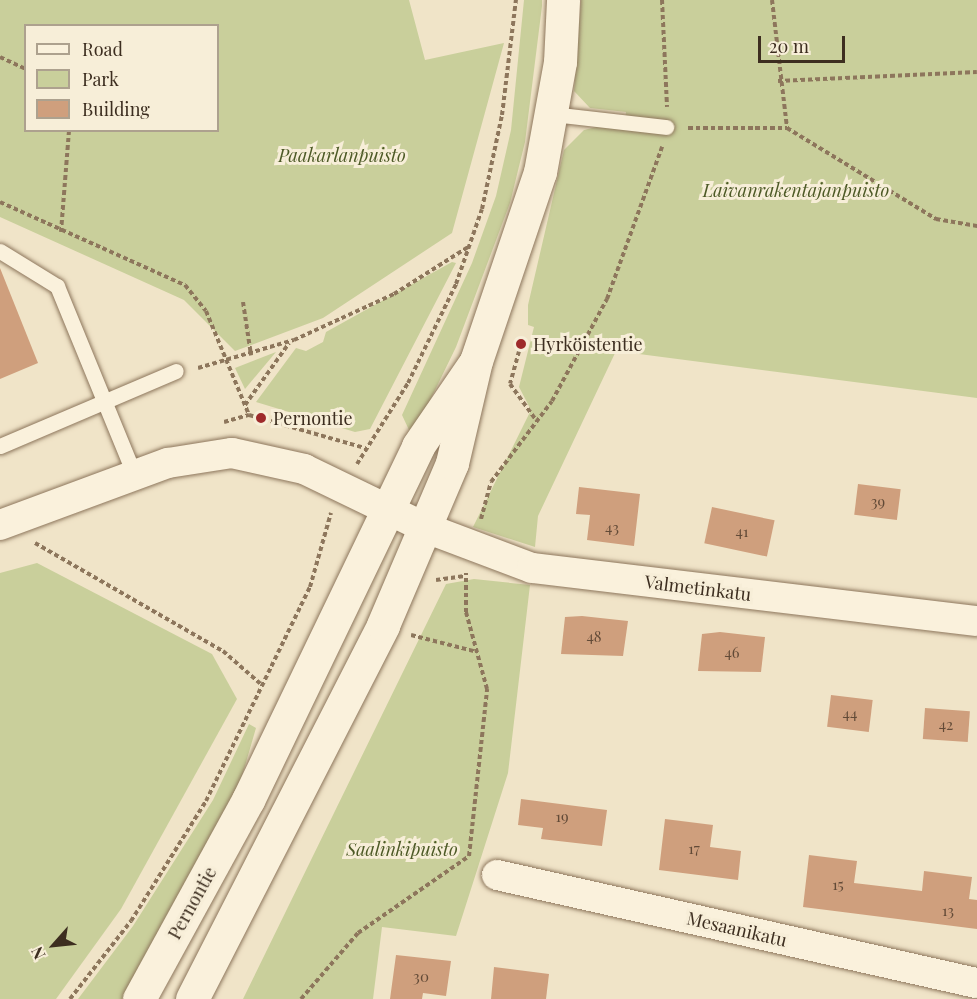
<!DOCTYPE html>
<meta charset="utf-8">
<style>
body{margin:0}
#map{position:relative;width:977px;height:999px;overflow:hidden;background:#f0e4c8;font-family:"Playfair Display",serif}
div>[style]{position:absolute}
[style*='--x']{left:calc(var(--x)*1px);top:calc(var(--y)*1px);width:calc(var(--w)*1px);rotate:calc(var(--a)*1deg)}
.green>*{inset:0;background:#c9cf9b}
.building>*{inset:0;background:#cf9f7d;transform-origin:0 0}
.path>*{height:4px;margin-top:-2px;transform-origin:0;background:repeating-linear-gradient(90deg,#8d765c 0 4.5px,transparent 0 7.5px)}
.roads{filter:drop-shadow(0 0 2px #8d765c) drop-shadow(0 0 2px #8d765c)}
.service>*{height:15px;margin:-7.5px;padding:0 7.5px;transform-origin:7.5px;border-radius:7.5px;background:#faf1dc}
.minor>*{height:30px;margin:-15px;padding:0 15px;transform-origin:15px;border-radius:15px;background:#faf1dc}
.tertiary>*{height:33px;margin:-16.5px;padding:0 16.5px;transform-origin:16.5px;border-radius:16.5px;background:#faf1dc}
.dots>*{width:16px;height:16px;translate:-50% -50%;box-sizing:border-box;border:3px solid #f7eed8;border-radius:50%}
span{translate:-50% -50%;white-space:nowrap;text-align:center;line-height:1.15;-webkit-text-stroke:6px #f7eed8;paint-order:stroke}
.number-label{font-size:15px;color:#624a37}
.number-label span{-webkit-text-stroke-width:0}
.park-label{font-size:18px;color:#4d5a26;font-style:italic}
.poi-label{font-size:18px;color:#3d2e20}
.left{translate:0 -50%;text-align:left}
.street-label{font-size:18px;color:#3d2e20}
.legend{position:absolute;left:24px;top:24px;width:195px;height:108px;box-sizing:border-box;background:#f7eed8;border:2px solid #ada18e;margin:0;padding:8px 10px;list-style:none;font-size:18px;color:#3d2e20}
.legend li{display:flex;align-items:center;gap:12px;height:30px}
.legend b{width:30px;border:2px solid #ada18e}
.north{position:absolute;left:24px;top:915px;width:60px;height:60px;-webkit-text-stroke:4px #f7eed8;paint-order:stroke;rotate:243deg;font-size:16px;font-weight:700;line-height:24px;text-align:center;color:#3d2e20}
.north::after{content:'';display:block;margin:auto;width:21px;height:27px;background:#3d2e20;clip-path:polygon(50% 0,100% 100%,50% 72%,0 100%)}
.scale{position:absolute;left:758px;top:36px;width:87px;height:27px;box-sizing:border-box;border:3px solid #3d2e20;border-top:0;padding-left:8px;font-size:18px;line-height:21px;white-space:nowrap;color:#3d2e20;-webkit-text-stroke:4px #f7eed8;paint-order:stroke}
</style>
<div id="map">
<div class="green">
<div style="clip-path:polygon(evenodd,0 0,409px 0,425px 60px,504px 43px,452px 233px,323px 318px,235px 351px,184px 300px,0 217px,0 0,26px 26px,218px 26px,218px 130px,26px 130px,26px 26px)"></div>
<div style="clip-path:polygon(524px 0,542px 0,542px 6px,525px 142px,510px 203px,456px 347px,420px 421px,409px 430px,402px 415px,472px 263px,496px 196px,511px 130px)"></div>
<div style="clip-path:polygon(581px 0,977px 0,977px 398px,616px 351px,538px 516px,535px 547px,473px 527px,531px 410px,519px 387px,534px 327px,528px 325px,528px 305px,564px 150px,584px 130px,625px 120px,626px 112px,590px 108px,574px 91px)"></div>
<div style="clip-path:polygon(452px 262px,456px 263px,370px 429px,355px 432px,256px 402px,296px 348px,306px 351px,323px 342px,326px 332px)"></div>
<div style="clip-path:polygon(276px 352px,245px 389px,235px 368px)"></div>
<div style="clip-path:polygon(37px 563px,212px 654px,237px 699px,121px 909px,56px 999px,0 999px,0 573px)"></div>
<div style="clip-path:polygon(474px 579px,530px 585px,508px 773px,456px 936px,382px 927px,373px 999px,243px 999px,446px 584px)"></div>
<div style="clip-path:polygon(249px 724px,256px 728px,233px 807px,127px 999px,78px 999px,133px 926px,213px 800px)"></div>
</div>
<div class="building">
<div style="clip-path:polygon(0 268px,38px 363px,0 379px)"></div>
<div style="left:858px;top:484px;width:43px;height:31px;rotate:7deg"></div>
<div style="clip-path:polygon(579px 487px,640px 494px,634px 546px,587px 540px,590px 515px,576px 514px)"></div>
<div style="left:712px;top:507px;width:64px;height:37px;rotate:12deg"></div>
<div style="clip-path:polygon(582px 616px,628px 621px,623px 656px,561px 654px,565px 617px)"></div>
<div style="clip-path:polygon(720px 632px,765px 637px,761px 672px,698px 671px,702px 634px)"></div>
<div style="left:831px;top:695px;width:42px;height:32px;rotate:7deg"></div>
<div style="left:925px;top:708px;width:45px;height:31px;rotate:4deg"></div>
<div style="clip-path:polygon(521px 799px,607px 810px,602px 846px,541px 839px,543px 828px,518px 825px)"></div>
<div style="clip-path:polygon(665px 819px,713px 825px,710px 847px,741px 851px,738px 880px,659px 870px)"></div>
<div style="clip-path:polygon(809px 855px,857px 861px,854px 883px,922px 891px,924px 871px,972px 877px,969px 899px,977px 900px,977px 929px,803px 907px)"></div>
<div style="clip-path:polygon(396px 955px,451px 961px,446px 996px,423px 993px,422px 999px,390px 999px)"></div>
<div style="clip-path:polygon(494px 967px,549px 974px,546px 999px,491px 999px)"></div>
</div>
<div class="path">
<div style="--x:662;--y:0;--w:107;--a:87.3"></div>
<div style="--x:772;--y:0;--w:129;--a:83.3"></div>
<div style="--x:0;--y:57;--w:29;--a:25"></div>
<div style="--x:778;--y:81;--w:199;--a:-2.6"></div>
<div style="--x:688;--y:128;--w:99;--a:0"></div>
<div style="--x:787;--y:128;--w:175;--a:31.4"></div>
<div style="--x:936;--y:219;--w:42;--a:9.7"></div>
<div style="--x:0;--y:202;--w:203;--a:24.2"></div>
<div style="--x:185;--y:285;--w:33;--a:51"></div>
<div style="--x:206;--y:311;--w:113;--a:67.5"></div>
<div style="--x:61;--y:232;--w:102;--a:-85.5"></div>
<div style="--x:243;--y:302;--w:54;--a:81.4"></div>
<div style="--x:521;--y:344;--w:41;--a:105.4"></div>
<div style="--x:510;--y:384;--w:44;--a:54.2"></div>
<div style="--x:198;--y:368;--w:100;--a:-16.3"></div>
<div style="--x:294;--y:340;--w:110;--a:-24.7"></div>
<div style="--x:394;--y:294;--w:88;--a:-32.4"></div>
<div style="--x:245;--y:405;--w:76;--a:-54.6"></div>
<div style="--x:224;--y:422;--w:26;--a:-16"></div>
<div style="--x:249;--y:415;--w:121;--a:15.9"></div>
<div style="--x:357;--y:464;--w:96;--a:-57.8"></div>
<div style="--x:408;--y:383;--w:110;--a:-64.1"></div>
<div style="--x:456;--y:284;--w:79;--a:-70.9"></div>
<div style="--x:482;--y:209;--w:96;--a:-78"></div>
<div style="--x:502;--y:115;--w:116;--a:-83.1"></div>
<div style="--x:481;--y:519;--w:38;--a:-75"></div>
<div style="--x:491;--y:482;--w:101;--a:-53"></div>
<div style="--x:552;--y:401;--w:116;--a:-61.7"></div>
<div style="--x:607;--y:299;--w:162;--a:-70.1"></div>
<div style="--x:35;--y:543;--w:217;--a:29.9"></div>
<div style="--x:223;--y:651;--w:52;--a:41.1"></div>
<div style="--x:436;--y:580;--w:29;--a:-8"></div>
<div style="--x:411;--y:635;--w:68;--a:14.4"></div>
<div style="--x:70;--y:999;--w:99;--a:-52"></div>
<div style="--x:131;--y:921;--w:142;--a:-58"></div>
<div style="--x:206;--y:801;--w:238;--a:-64.1"></div>
<div style="--x:310;--y:587;--w:77;--a:-74.2"></div>
<div style="--x:301;--y:999;--w:87;--a:-49.2"></div>
<div style="--x:358;--y:933;--w:135;--a:-34.7"></div>
<div style="--x:469;--y:856;--w:168;--a:-83.8"></div>
<div style="--x:487;--y:689;--w:80;--a:-105.3"></div>
<div style="--x:466;--y:612;--w:39;--a:-90"></div>
</div>
<div class="roads">
<div class="service">
<div style="--x:552;--y:114;--w:115;--a:6.5"></div>
<div style="--x:0;--y:251;--w:67;--a:31.6"></div>
<div style="--x:57;--y:286;--w:203;--a:67.7"></div>
<div style="--x:0;--y:446;--w:191;--a:-23.1"></div>
</div>
<div class="minor">
<div style="--x:0;--y:525;--w:179;--a:-20.3"></div>
<div style="--x:168;--y:463;--w:65;--a:-8.9"></div>
<div style="--x:232;--y:453;--w:74;--a:12.5"></div>
<div style="--x:304;--y:469;--w:136;--a:25.8"></div>
<div style="--x:426;--y:528;--w:113;--a:20.7"></div>
<div style="--x:532;--y:568;--w:448;--a:6.8"></div>
<div style="--x:497;--y:875;--w:492;--a:12.7"></div>
</div>
<div class="tertiary">
<div style="--x:139;--y:999;--w:227;--a:-61.3"></div>
<div style="--x:248;--y:800;--w:393;--a:-64.3"></div>
<div style="--x:418;--y:446;--w:96;--a:-55.6"></div>
<div style="--x:192;--y:999;--w:420;--a:-62.9"></div>
<div style="--x:383;--y:625;--w:176;--a:-66.9"></div>
<div style="--x:452;--y:463;--w:105;--a:-76.8"></div>
<div style="--x:476;--y:361;--w:200;--a:-71.3"></div>
<div style="--x:540;--y:172;--w:112;--a:-79.7"></div>
<div style="--x:560;--y:62;--w:62;--a:-87.2"></div>
</div>
</div>
<div class="dots">
<div style="left:521px;top:344px;background:#9e2a2b"></div>
<div style="left:261px;top:418px;background:#9e2a2b"></div>
</div>
<div class="number-label">
<span style="left:878px;top:502px">39</span>
<span style="left:612px;top:528px">43</span>
<span style="left:742px;top:532px">41</span>
<span style="left:594px;top:637px">48</span>
<span style="left:732px;top:653px">46</span>
<span style="left:850px;top:714px">44</span>
<span style="left:946px;top:725px">42</span>
<span style="left:562px;top:817px">19</span>
<span style="left:694px;top:849px">17</span>
<span style="left:838px;top:885px">15</span>
<span style="left:948px;top:911px">13</span>
<span style="left:421px;top:977px">30</span>
</div>
<div class="park-label">
<span style="left:342px;top:155px">Paakarlanpuisto</span>
<span style="left:796px;top:190px">Laivanrakentajanpuisto</span>
<span style="left:402px;top:849px">Saalinkipuisto</span>
</div>
<div class="poi-label">
<span class="left" style="left:533px;top:344px">Hyrköistentie</span>
<span class="left" style="left:273px;top:418px">Pernontie</span>
</div>
<div class="street-label">
<span style="left:698px;top:588px;rotate:7deg">Valmetinkatu</span>
<span style="left:192px;top:903px;rotate:-61deg">Pernontie</span>
<span style="left:737px;top:929px;rotate:13deg">Mesaanikatu</span>
</div>
<ul class="legend">
<li><b style="height:8px;background:#faf1dc"></b>Road</li>
<li><b style="height:16px;background:#c9cf9b"></b>Park</li>
<li><b style="height:16px;background:#cf9f7d"></b>Building</li>
</ul>
<div class="north">N</div>
<div class="scale">20 m</div>
</div>
